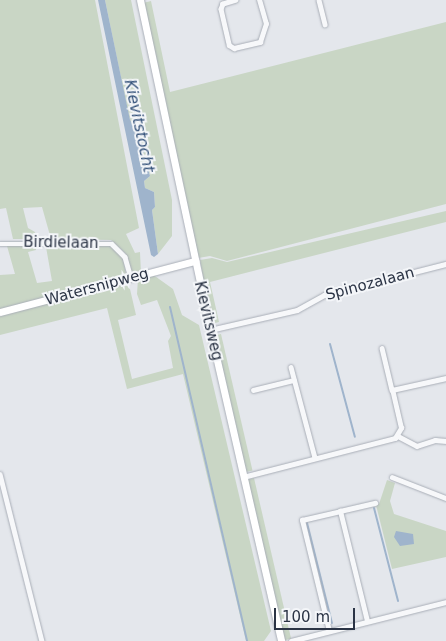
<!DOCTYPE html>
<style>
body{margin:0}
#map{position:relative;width:446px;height:641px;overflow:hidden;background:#e4e7ec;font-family:"DejaVu Sans",sans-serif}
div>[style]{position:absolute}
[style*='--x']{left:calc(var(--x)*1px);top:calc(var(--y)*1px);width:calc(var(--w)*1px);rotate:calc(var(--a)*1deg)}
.green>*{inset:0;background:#c9d6c5;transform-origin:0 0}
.water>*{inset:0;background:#9fb4cc}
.stream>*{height:2px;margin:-1px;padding:0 1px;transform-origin:1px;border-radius:1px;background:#9fb4cc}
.roads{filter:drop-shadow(0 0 1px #a9aeb7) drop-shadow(0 0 1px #a9aeb7)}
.street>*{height:4.5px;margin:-2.25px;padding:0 2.25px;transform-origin:2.25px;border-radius:2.25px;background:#f7f8fa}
.secondary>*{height:7px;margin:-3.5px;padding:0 3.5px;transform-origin:3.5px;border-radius:3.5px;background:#fff}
span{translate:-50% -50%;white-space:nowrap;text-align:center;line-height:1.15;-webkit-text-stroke:4px #f4f6f9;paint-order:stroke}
.street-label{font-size:15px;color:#2b3445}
.water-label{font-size:16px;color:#34527a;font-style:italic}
.scale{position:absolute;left:274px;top:608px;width:81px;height:22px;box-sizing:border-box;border:2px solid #2b3445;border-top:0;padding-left:6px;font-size:15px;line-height:18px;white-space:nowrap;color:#2b3445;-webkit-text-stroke:4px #f4f6f9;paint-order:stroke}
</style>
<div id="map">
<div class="green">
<div style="clip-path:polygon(0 0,95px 0,139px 228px,126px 234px,135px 253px,140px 252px,141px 273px,130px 271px,126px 254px,111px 240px,51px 239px,42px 207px,23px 208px,28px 228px,35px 232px,37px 239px,13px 239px,6px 208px,0 209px)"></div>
<div style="clip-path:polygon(105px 0,131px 0,172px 200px,172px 236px,158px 254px,152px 210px,155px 207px,154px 192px,145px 188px,144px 181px,150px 176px,147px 165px,141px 165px,139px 159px,144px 152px,140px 136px,130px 121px)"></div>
<div style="clip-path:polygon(151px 1px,170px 92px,446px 22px,446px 204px,227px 261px,210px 256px,198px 258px,143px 3px)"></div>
<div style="clip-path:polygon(446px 211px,446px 222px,210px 282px,219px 322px,211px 324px,200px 260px,212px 258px,227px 262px)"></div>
<div style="clip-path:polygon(7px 246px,35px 246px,36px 250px,28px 252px,37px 283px,52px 281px,46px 247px,111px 246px,123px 257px,126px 274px,0 310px,0 275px,15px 274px)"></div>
<div style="clip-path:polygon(152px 274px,173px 289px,182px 315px,199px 325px,271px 631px,264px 641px,246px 641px,183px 374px,127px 389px,107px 308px,0 335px,0 316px,124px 282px,130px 289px,136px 315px,118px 320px,132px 379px,173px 368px,168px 341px,171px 336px,157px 300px,141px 305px,137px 294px,138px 279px)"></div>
<div style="left:221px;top:334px;width:140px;height:7px;rotate:77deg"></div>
<div style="left:254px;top:478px;width:165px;height:8px;rotate:77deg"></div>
<div style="clip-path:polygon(387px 480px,395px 483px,390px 501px,394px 514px,446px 531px,446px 557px,392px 569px,376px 505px,379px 504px)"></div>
</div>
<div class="water">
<div style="clip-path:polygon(98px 0,105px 0,130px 120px,140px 136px,144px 152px,139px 159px,141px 165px,147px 165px,150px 176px,144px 181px,145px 188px,154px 192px,155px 207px,152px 210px,158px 254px,154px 257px,151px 255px)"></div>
<div style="clip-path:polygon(396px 531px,413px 534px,414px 544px,400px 546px,394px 537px)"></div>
</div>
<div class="stream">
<div style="--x:170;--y:307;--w:343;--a:77"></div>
<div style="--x:330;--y:344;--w:96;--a:75"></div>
<div style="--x:374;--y:508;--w:96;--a:75.5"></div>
<div style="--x:307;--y:523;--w:103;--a:76"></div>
</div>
<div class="roads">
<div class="street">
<div style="--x:236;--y:0;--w:14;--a:163"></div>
<div style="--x:223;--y:4;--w:5;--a:112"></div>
<div style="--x:221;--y:9;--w:37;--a:77"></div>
<div style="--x:229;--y:45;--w:6;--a:31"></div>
<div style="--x:234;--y:48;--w:27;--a:-13"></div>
<div style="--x:260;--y:42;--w:19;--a:-72"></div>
<div style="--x:266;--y:24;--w:25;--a:-106"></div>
<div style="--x:319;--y:0;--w:25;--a:76"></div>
<div style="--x:0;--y:244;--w:112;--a:0"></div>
<div style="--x:112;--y:244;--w:18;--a:45"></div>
<div style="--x:125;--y:257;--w:22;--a:74"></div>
<div style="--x:210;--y:330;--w:89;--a:-12.9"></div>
<div style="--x:297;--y:310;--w:31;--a:-29"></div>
<div style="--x:324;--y:295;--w:126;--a:-14.3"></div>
<div style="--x:382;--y:348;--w:43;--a:76.6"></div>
<div style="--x:291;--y:367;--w:94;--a:75.2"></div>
<div style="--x:253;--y:390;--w:42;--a:-13.7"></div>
<div style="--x:398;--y:436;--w:21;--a:28"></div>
<div style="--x:417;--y:446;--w:19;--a:-18"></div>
<div style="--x:435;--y:440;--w:11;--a:5"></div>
<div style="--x:0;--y:474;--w:172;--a:75.9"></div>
<div style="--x:243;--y:477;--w:157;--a:-14.4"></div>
<div style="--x:395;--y:438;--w:12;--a:-59"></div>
<div style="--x:401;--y:428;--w:39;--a:-103"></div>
<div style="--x:392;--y:390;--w:55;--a:-12.5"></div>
<div style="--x:392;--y:477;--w:58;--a:21.3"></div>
<div style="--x:367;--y:621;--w:113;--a:-103.8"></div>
<div style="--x:340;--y:511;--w:36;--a:-13"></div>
<div style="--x:329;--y:631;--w:114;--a:-103.7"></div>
<div style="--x:302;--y:520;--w:39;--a:-13"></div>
<div style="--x:291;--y:641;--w:160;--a:-14.1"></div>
</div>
<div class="secondary">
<div style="--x:140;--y:0;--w:337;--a:78"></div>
<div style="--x:210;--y:330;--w:319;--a:77.1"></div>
<div style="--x:0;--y:312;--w:202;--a:-14.7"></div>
</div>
</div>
<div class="street-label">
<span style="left:61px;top:243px;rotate:1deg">Birdielaan</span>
<span style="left:370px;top:284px;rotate:-15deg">Spinozalaan</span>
<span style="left:97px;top:287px;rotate:-15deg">Watersnipweg</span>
<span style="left:208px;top:321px;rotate:77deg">Kievitsweg</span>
</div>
<div class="water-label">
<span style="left:139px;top:126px;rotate:78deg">Kievitstocht</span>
</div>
<div class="scale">100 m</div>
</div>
